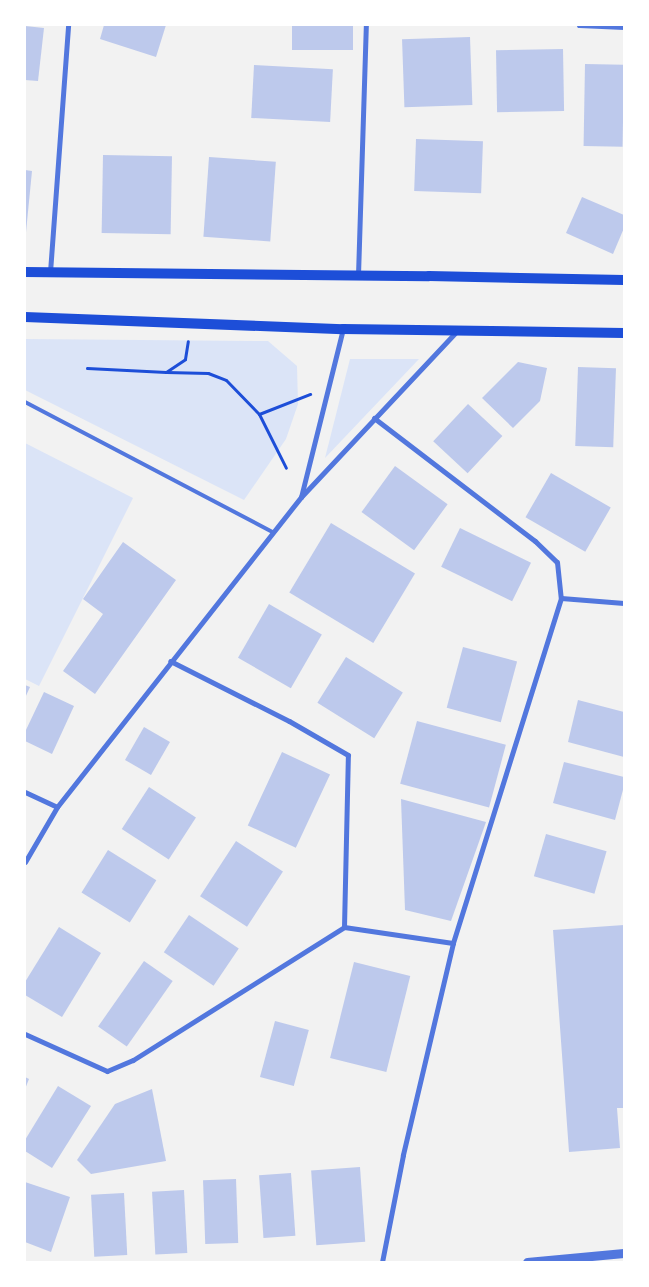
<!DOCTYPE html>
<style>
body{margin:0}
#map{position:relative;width:649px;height:1287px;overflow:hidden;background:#f2f2f2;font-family:"PT Sans Narrow",sans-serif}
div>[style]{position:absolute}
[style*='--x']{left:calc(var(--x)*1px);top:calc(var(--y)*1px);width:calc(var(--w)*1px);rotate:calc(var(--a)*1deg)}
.green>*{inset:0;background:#dbe4f7}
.building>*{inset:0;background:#bdc9ec;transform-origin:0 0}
.path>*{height:3px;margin:-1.5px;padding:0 1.5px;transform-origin:1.5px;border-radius:1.5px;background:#1d4ed8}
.service>*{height:4px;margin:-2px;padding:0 2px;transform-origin:2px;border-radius:2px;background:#5277de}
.minor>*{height:5px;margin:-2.5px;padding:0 2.5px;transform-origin:2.5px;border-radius:2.5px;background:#5277de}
.tertiary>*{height:9px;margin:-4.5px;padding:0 4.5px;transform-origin:4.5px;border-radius:4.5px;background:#5277de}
.secondary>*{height:10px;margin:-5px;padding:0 5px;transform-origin:5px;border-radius:5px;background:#1d4ed8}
span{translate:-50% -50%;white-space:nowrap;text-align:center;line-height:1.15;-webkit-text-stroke:5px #fff;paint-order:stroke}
.frame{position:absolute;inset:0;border:26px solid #fff;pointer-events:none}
</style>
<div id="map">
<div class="green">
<div style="clip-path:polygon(25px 339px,268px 341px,297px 366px,298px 404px,286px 439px,244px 500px,25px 390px)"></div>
<div style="clip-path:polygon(350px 359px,419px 359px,325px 458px)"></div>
<div style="clip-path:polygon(25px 443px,133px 498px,39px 686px,25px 679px)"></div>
</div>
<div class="building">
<div style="clip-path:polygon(104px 25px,166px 25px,156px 57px,100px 39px)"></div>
<div style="left:292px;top:25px;width:61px;height:25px"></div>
<div style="clip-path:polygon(25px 26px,44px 28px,38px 81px,25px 80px)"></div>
<div style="left:470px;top:37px;width:68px;height:68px;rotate:88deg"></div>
<div style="left:563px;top:49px;width:62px;height:67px;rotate:89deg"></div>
<div style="left:585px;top:64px;width:39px;height:82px;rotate:1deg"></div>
<div style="left:254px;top:65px;width:79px;height:53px;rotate:3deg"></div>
<div style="left:416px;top:139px;width:67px;height:52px;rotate:2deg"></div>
<div style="left:103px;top:155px;width:69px;height:78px;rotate:1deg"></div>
<div style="left:209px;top:157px;width:67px;height:80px;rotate:4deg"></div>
<div style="clip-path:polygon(25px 170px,32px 171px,26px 232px,25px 232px)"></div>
<div style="clip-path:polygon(582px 197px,624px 215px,624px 228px,613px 254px,566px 233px)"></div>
<div style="clip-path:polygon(518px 362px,547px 368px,540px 401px,513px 428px,482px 398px)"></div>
<div style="left:578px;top:367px;width:38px;height:79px;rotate:2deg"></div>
<div style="left:468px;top:404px;width:47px;height:51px;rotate:43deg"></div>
<div style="left:395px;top:466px;width:65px;height:57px;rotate:36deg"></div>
<div style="left:551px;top:473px;width:69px;height:51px;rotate:30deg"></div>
<div style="left:331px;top:523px;width:98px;height:81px;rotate:31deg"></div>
<div style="left:460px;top:528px;width:79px;height:43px;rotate:26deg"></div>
<div style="clip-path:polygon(123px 542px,176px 580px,95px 694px,63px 671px,103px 614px,83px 599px)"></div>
<div style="left:269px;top:604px;width:61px;height:62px;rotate:30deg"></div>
<div style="left:463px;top:647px;width:56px;height:63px;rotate:15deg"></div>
<div style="left:346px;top:657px;width:67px;height:54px;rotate:32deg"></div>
<div style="clip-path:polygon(25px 685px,30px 687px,25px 698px)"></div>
<div style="clip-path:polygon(44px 692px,74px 706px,52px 754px,25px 741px,25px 732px)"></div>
<div style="clip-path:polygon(578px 700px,624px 712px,624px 757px,568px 742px)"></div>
<div style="left:417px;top:721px;width:92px;height:65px;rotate:15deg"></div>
<div style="left:144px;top:727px;width:30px;height:38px;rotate:30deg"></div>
<div style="left:282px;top:752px;width:53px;height:81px;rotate:25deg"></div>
<div style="clip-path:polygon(564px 762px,624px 777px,624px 786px,615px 820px,553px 803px)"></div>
<div style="left:149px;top:787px;width:56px;height:50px;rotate:33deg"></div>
<div style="clip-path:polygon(401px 799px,486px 822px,451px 921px,405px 910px)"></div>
<div style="left:546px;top:834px;width:63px;height:44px;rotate:16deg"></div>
<div style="left:236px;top:841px;width:56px;height:66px;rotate:33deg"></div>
<div style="left:108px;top:850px;width:57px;height:50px;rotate:32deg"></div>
<div style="left:189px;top:915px;width:60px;height:45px;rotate:34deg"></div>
<div style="clip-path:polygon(624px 925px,624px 1108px,617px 1108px,620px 1148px,569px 1152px,553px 930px)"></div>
<div style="clip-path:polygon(59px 927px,101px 953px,62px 1017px,25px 995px,25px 982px)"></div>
<div style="left:144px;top:961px;width:35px;height:80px;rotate:35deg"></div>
<div style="left:354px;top:962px;width:58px;height:99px;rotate:14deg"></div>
<div style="left:275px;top:1021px;width:35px;height:58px;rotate:15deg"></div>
<div style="clip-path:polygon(25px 1077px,29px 1079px,25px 1089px)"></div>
<div style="clip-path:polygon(58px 1086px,91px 1106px,52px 1168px,25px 1151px,25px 1140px)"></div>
<div style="clip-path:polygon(152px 1089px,166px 1161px,91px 1174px,77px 1160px,115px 1104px)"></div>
<div style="left:360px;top:1167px;width:75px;height:49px;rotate:86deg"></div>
<div style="left:291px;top:1173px;width:63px;height:32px;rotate:86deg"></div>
<div style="left:236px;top:1179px;width:64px;height:33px;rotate:88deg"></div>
<div style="clip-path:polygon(25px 1182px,70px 1197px,51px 1252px,25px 1242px)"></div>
<div style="left:184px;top:1190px;width:63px;height:32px;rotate:87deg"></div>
<div style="left:124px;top:1193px;width:62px;height:33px;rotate:87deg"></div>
</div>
<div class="path">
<div style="--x:87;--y:368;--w:79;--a:2.9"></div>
<div style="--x:166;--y:372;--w:23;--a:-34"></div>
<div style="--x:185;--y:359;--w:18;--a:-81"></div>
<div style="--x:166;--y:372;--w:42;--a:1.4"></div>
<div style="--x:208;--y:373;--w:19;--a:21"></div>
<div style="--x:226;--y:380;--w:47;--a:45.9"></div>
<div style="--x:259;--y:414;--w:55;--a:-21.4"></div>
<div style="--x:259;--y:414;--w:60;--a:63.4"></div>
</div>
<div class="service">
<div style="--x:25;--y:402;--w:280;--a:27.7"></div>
</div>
<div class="minor">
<div style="--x:579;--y:25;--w:45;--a:2.5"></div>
<div style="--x:50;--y:272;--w:248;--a:-85.8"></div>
<div style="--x:358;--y:275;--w:250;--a:-88.2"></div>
<div style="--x:374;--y:418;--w:203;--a:37.4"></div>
<div style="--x:535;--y:541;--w:30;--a:44"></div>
<div style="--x:557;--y:562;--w:36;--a:84"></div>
<div style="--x:561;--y:598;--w:362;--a:107.4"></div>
<div style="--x:453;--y:943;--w:218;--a:103.3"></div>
<div style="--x:403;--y:1155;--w:109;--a:101.1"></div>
<div style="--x:301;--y:497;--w:173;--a:-76"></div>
<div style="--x:561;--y:598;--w:63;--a:4.5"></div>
<div style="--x:25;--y:792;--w:35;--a:25"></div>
<div style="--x:25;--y:862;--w:64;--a:-59.8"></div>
<div style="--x:57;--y:807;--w:395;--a:-51.8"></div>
<div style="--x:301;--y:497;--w:226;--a:-46.8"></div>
<div style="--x:344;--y:927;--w:110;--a:8.4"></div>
<div style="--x:25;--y:1034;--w:90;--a:24.3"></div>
<div style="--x:107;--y:1071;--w:28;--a:-23"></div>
<div style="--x:133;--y:1060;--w:249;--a:-32.2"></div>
<div style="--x:344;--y:927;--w:172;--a:-88.7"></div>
<div style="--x:348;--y:755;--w:68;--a:-150"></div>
<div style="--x:289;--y:721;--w:133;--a:-153.2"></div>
</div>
<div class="tertiary">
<div style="--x:527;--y:1262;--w:97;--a:-5.3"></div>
</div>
<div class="secondary">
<div style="--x:25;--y:272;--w:404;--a:0.6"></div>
<div style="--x:429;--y:276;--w:195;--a:1.2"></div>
<div style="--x:25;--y:317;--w:318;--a:2.2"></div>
<div style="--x:343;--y:329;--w:281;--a:0.8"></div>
</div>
<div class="frame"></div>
</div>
